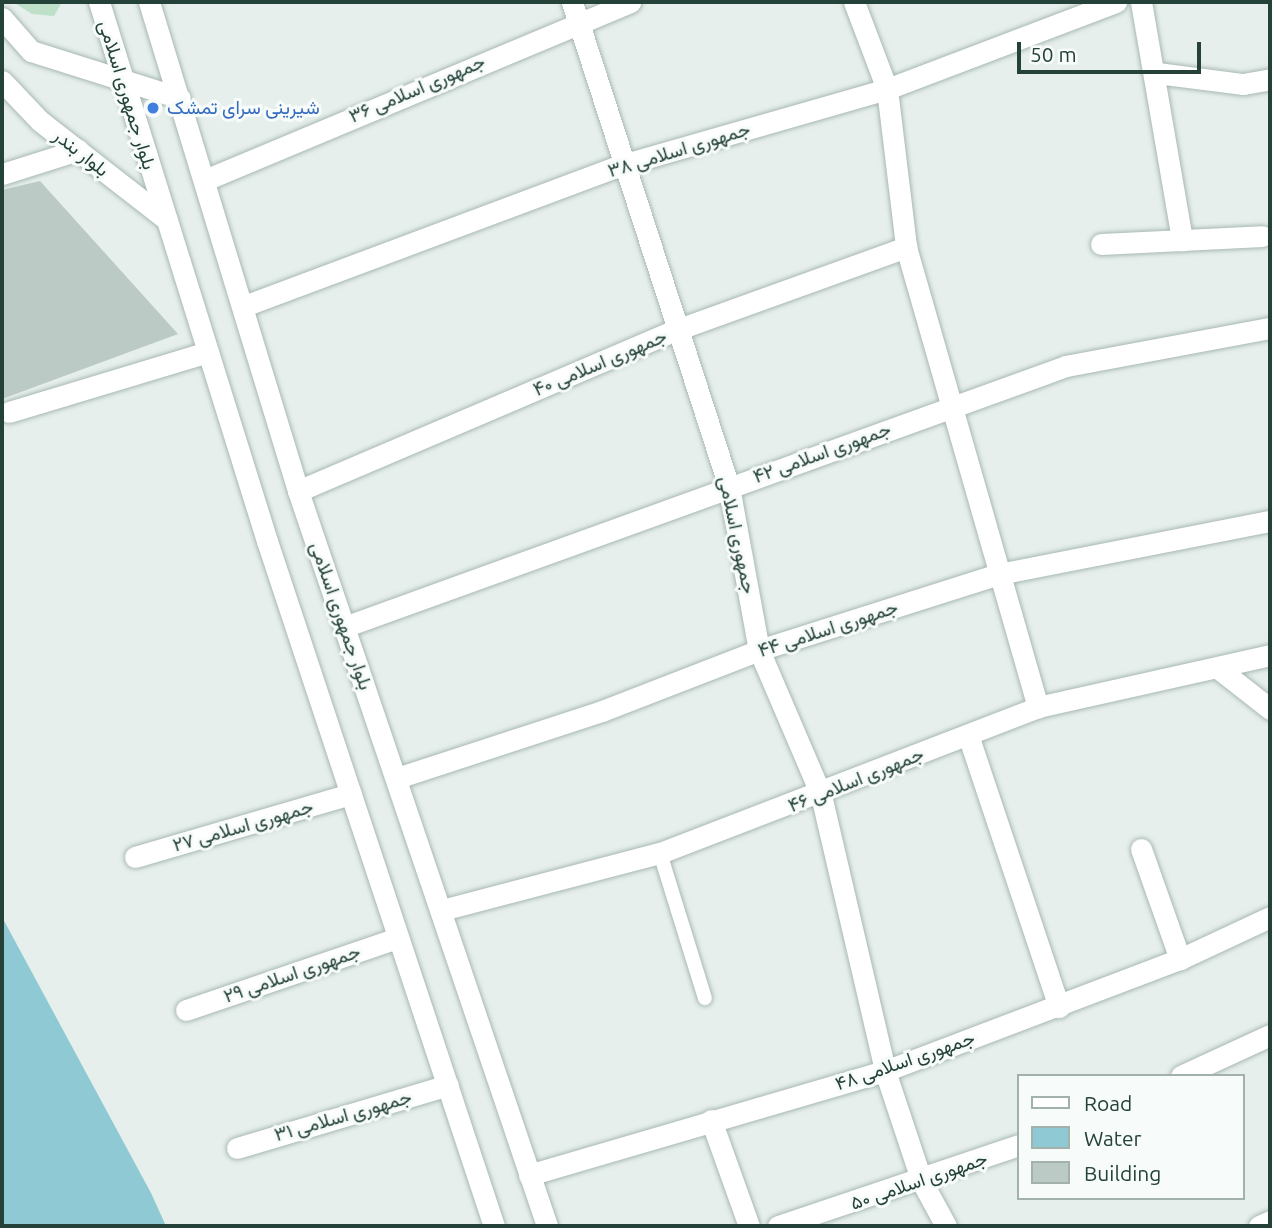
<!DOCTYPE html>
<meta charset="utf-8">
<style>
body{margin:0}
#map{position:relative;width:1272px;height:1228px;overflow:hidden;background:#e6efeb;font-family:Ubuntu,Vazirmatn,sans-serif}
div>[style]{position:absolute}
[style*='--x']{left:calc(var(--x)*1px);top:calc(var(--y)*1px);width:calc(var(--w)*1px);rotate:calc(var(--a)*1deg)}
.green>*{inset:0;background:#bfe0c8}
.water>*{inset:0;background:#8ec9d4}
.building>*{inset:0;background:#bbcac4}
.roads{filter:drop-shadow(0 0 2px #a8b8b2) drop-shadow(0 0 2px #a8b8b2)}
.service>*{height:14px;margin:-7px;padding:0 7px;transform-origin:7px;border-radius:7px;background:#fff}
.minor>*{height:21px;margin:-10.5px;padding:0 10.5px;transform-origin:10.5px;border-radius:10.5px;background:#fff}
.secondary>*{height:21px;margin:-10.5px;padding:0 10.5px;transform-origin:10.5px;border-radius:10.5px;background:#fff}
.dots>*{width:19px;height:19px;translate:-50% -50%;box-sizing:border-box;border:4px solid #f7fbf9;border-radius:50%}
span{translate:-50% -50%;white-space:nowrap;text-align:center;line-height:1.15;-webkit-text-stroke:6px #f7fbf9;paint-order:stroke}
.street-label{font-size:19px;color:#24423a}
.shop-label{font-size:19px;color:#366cbe}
.left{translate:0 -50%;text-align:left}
.frame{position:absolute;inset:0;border:4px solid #24423a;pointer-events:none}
.legend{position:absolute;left:1017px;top:1074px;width:228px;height:126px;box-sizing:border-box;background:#f7fbf9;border:2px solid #a3b1ad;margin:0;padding:9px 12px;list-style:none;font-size:21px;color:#24423a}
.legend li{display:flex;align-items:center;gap:14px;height:35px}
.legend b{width:35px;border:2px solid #a3b1ad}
.scale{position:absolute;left:1017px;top:42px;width:184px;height:32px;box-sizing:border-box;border:4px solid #24423a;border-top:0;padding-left:9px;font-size:21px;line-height:24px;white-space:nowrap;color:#24423a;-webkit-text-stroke:5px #f7fbf9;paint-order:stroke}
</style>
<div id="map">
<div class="green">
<div style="clip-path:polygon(13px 2px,62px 2px,54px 16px,32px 14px)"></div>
</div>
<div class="water">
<div style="clip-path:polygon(2px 917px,151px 1193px,166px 1226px,2px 1226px)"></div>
</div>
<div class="building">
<div style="clip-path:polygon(40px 181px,178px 334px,2px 399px,2px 190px)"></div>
</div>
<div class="roads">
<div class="service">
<div style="--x:660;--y:853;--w:152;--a:72.8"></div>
</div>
<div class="minor">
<div style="--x:572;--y:2;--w:510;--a:72.06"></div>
<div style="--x:729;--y:487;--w:166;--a:79.6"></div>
<div style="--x:759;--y:650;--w:158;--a:66.8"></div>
<div style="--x:821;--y:795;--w:283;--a:76.9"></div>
<div style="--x:885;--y:1071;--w:117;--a:71.6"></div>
<div style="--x:922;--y:1182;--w:50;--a:61.4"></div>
<div style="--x:854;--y:2;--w:93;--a:69.2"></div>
<div style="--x:887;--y:89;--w:159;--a:83.1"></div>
<div style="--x:906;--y:247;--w:479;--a:74"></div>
<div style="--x:1141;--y:2;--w:242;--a:80.2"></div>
<div style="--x:1157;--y:73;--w:87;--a:7.3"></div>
<div style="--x:1243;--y:84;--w:27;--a:-10"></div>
<div style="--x:2;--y:174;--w:80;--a:-17.5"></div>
<div style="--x:205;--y:180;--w:461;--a:-22.7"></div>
<div style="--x:1101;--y:244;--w:161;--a:-2.8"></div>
<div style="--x:244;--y:306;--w:403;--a:-20.5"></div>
<div style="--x:622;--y:165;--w:276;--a:-16"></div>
<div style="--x:887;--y:89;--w:245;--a:-20.8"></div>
<div style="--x:9;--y:412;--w:208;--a:-16.8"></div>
<div style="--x:298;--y:491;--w:411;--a:-23.1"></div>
<div style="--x:676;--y:330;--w:245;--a:-19.8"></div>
<div style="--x:344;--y:627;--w:768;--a:-19.87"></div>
<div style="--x:1066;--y:366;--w:208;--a:-10.6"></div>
<div style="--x:1219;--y:669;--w:65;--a:38.1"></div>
<div style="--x:968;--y:735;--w:287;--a:71.5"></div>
<div style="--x:397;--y:778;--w:216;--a:-18.1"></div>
<div style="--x:602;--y:711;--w:168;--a:-21.2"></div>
<div style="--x:759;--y:650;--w:252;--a:-17.6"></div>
<div style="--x:999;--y:574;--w:276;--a:-11.1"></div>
<div style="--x:1141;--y:849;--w:117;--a:70.5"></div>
<div style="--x:135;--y:857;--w:225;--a:-16.3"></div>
<div style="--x:442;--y:910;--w:225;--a:-14.7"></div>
<div style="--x:660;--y:853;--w:405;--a:-21.1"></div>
<div style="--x:1038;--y:707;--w:238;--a:-12.6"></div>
<div style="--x:186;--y:1010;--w:224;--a:-18.8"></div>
<div style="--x:1181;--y:1076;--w:98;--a:-24.7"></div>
<div style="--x:711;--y:1120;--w:113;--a:70.3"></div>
<div style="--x:237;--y:1148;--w:220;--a:-16.6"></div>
<div style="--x:529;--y:1175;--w:371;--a:-16.3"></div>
<div style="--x:885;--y:1071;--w:316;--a:-20.8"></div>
<div style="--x:1180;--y:959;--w:99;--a:-25"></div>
<div style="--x:778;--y:1226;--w:253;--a:-18.6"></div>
<div style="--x:1259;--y:1226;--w:12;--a:-24"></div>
</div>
<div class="secondary">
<div style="--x:99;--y:2;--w:565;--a:72.69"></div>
<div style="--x:267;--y:541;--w:722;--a:71.67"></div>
<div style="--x:149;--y:2;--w:511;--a:73.05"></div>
<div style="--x:298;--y:491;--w:776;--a:71.28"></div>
<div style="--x:2;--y:18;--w:44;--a:48.7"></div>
<div style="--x:31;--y:51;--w:156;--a:17.5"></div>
<div style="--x:2;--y:81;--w:55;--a:46.5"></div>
<div style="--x:40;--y:121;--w:160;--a:37.9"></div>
</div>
</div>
<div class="dots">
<div style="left:153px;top:108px;background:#3f7fe0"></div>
</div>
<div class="street-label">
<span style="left:417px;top:89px;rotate:-23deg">جمهوری اسلامی ۳۶</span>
<span style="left:127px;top:95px;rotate:73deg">بلوار جمهوری اسلامی</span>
<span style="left:679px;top:150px;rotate:-17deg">جمهوری اسلامی ۳۸</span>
<span style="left:81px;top:153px;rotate:38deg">بلوار بندر</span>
<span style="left:600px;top:363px;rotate:-23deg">جمهوری اسلامی ۴۰</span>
<span style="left:822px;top:453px;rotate:-20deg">جمهوری اسلامی ۴۲</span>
<span style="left:737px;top:535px;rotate:78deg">جمهوری اسلامی</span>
<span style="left:341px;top:616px;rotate:71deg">بلوار جمهوری اسلامی</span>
<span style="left:828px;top:629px;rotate:-18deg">جمهوری اسلامی ۴۴</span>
<span style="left:856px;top:780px;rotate:-22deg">جمهوری اسلامی ۴۶</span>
<span style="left:243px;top:826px;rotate:-16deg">جمهوری اسلامی ۲۷</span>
<span style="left:292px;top:974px;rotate:-19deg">جمهوری اسلامی ۲۹</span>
<span style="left:905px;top:1061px;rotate:-19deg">جمهوری اسلامی ۴۸</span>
<span style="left:343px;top:1116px;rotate:-16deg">جمهوری اسلامی ۳۱</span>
<span style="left:919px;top:1181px;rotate:-19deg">جمهوری اسلامی ۵۰</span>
</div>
<div class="shop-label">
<span class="left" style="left:167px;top:108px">شیرینی سرای تمشک</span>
</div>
<div class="frame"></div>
<ul class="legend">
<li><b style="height:9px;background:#fff"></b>Road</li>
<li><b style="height:19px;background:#8ec9d4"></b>Water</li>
<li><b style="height:19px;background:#bbcac4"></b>Building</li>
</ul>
<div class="scale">50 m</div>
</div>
